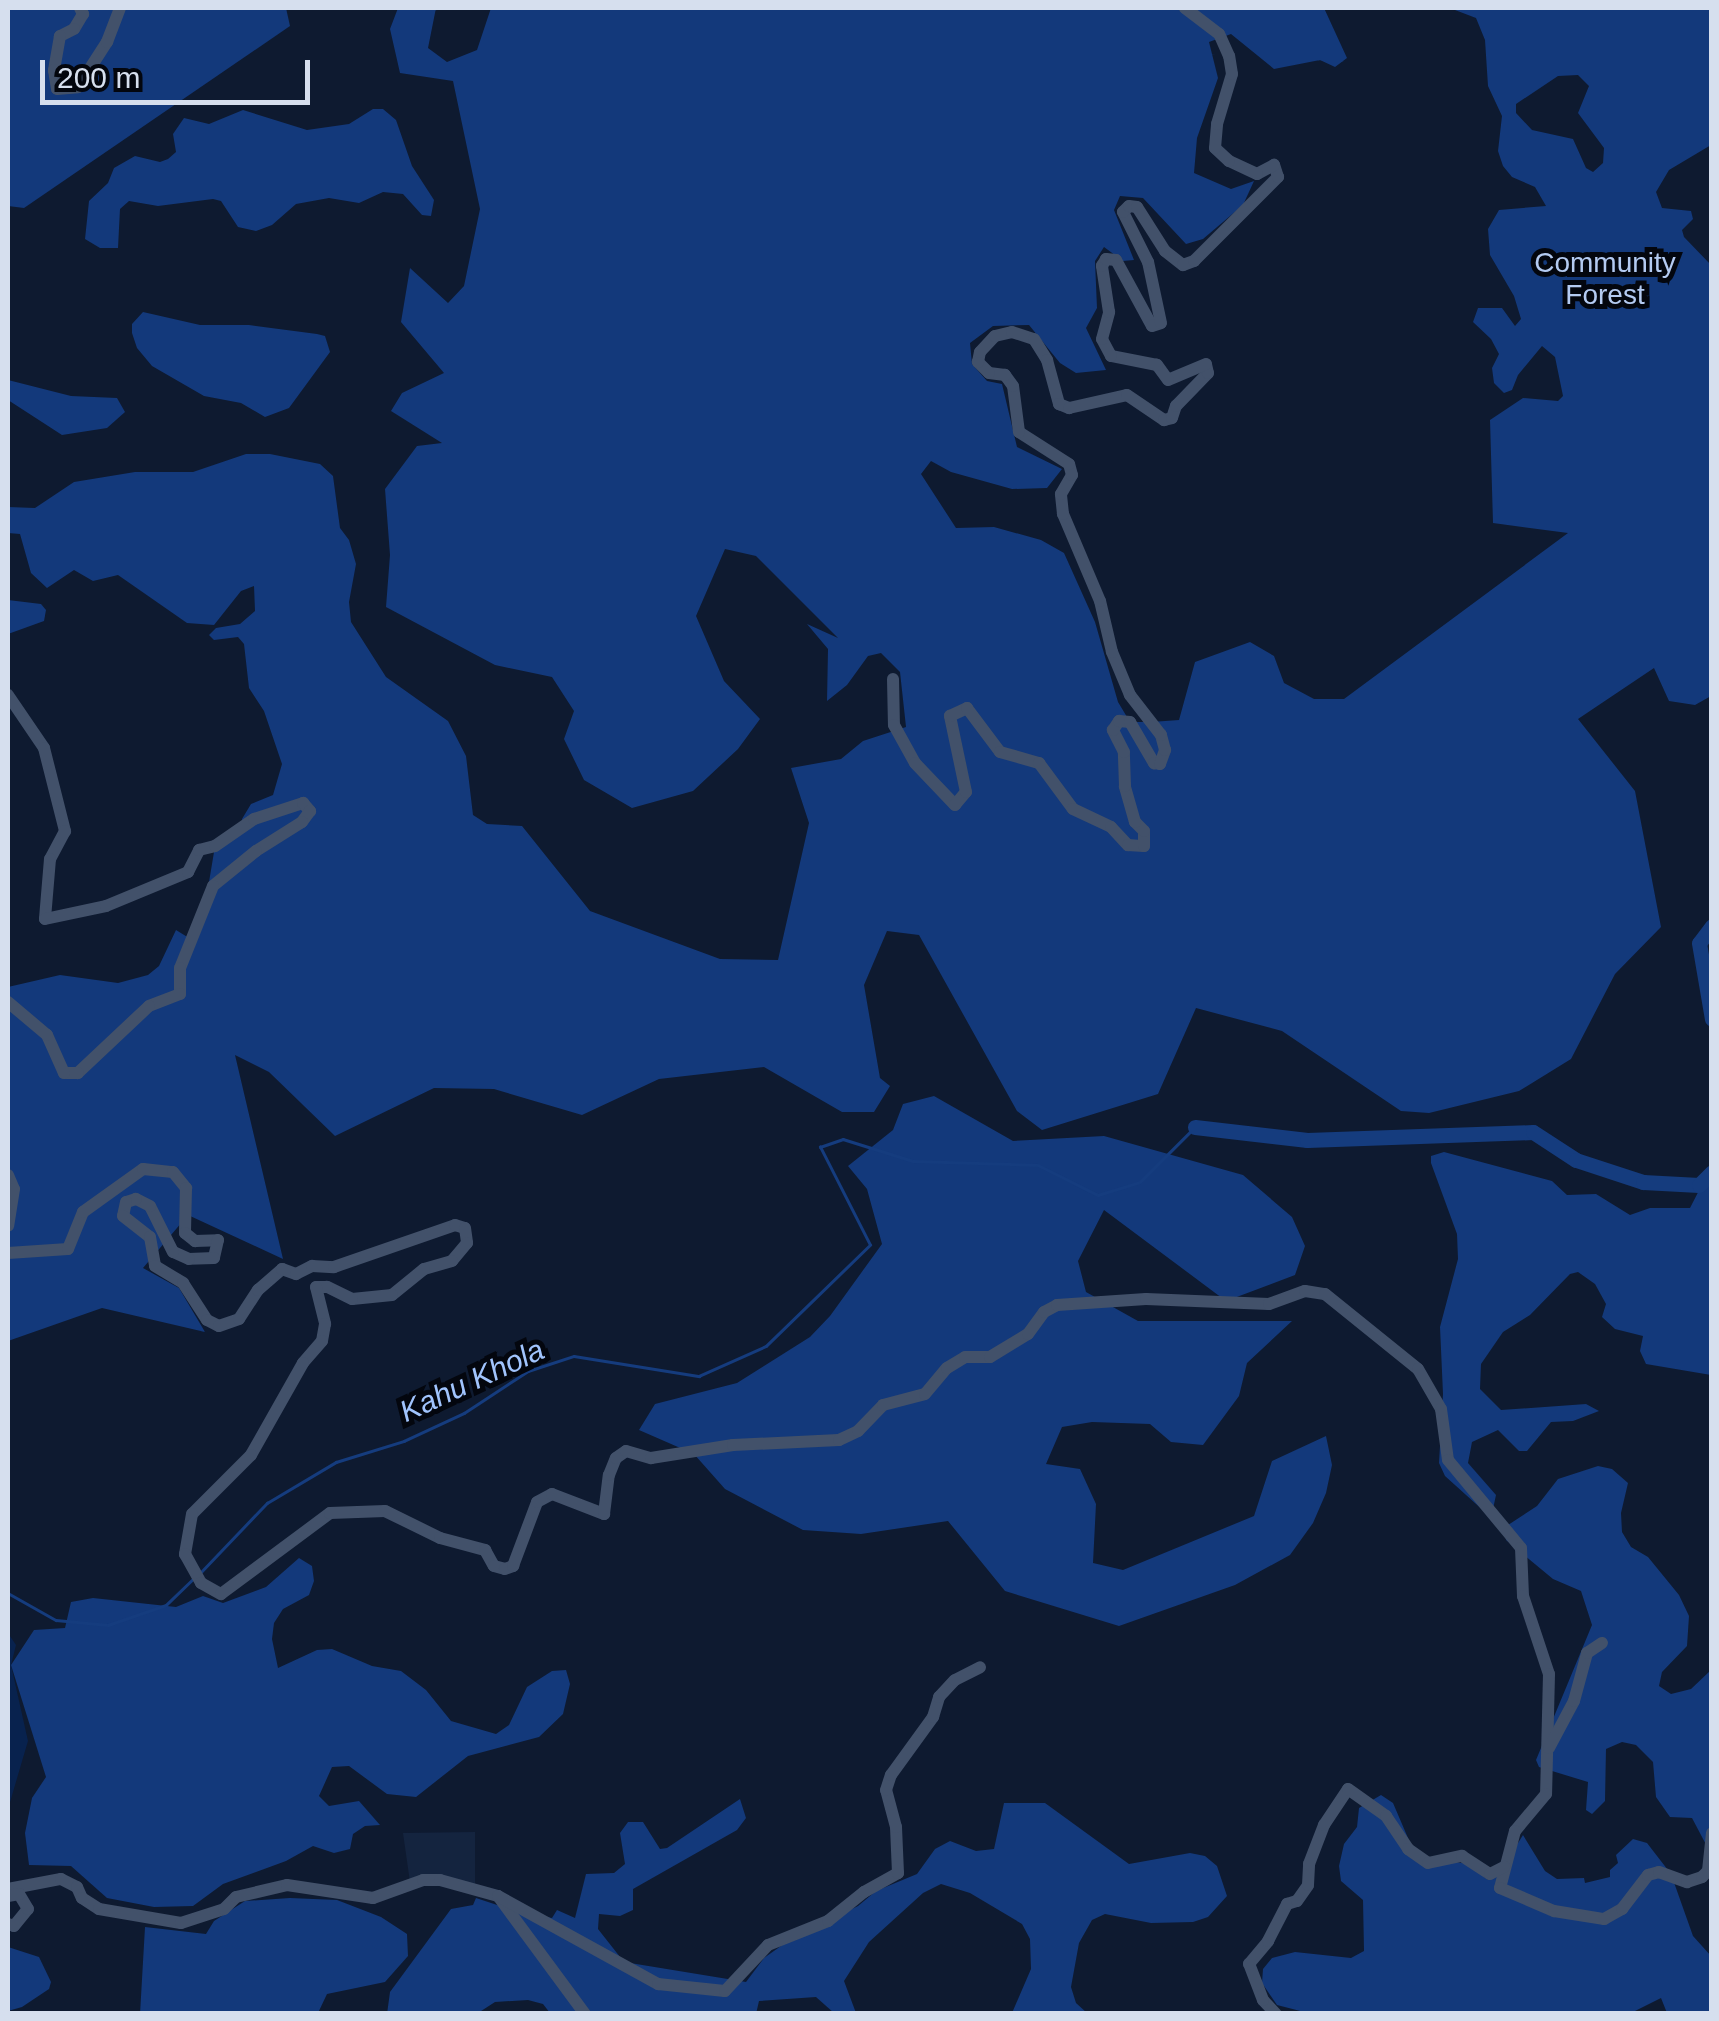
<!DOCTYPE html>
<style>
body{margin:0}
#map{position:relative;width:1719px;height:2021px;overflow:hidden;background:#0e1a30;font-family:Helvetica,sans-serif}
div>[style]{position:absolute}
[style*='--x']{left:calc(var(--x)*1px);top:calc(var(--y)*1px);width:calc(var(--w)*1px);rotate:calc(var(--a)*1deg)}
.built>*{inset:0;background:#14243f}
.green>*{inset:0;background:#08224e}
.forest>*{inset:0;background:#13397b}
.stream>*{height:2.5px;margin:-1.25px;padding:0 1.25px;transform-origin:1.25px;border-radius:1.25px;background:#153c7e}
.river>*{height:15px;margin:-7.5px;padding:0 7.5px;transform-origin:7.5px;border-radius:7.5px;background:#153c7e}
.minor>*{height:12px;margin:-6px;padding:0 6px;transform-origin:6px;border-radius:6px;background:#42516a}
span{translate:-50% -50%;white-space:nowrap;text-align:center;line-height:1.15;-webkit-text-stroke:10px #03060e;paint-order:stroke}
.park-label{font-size:28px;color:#b4cbf2}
.water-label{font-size:30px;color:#a1c4fd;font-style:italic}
.frame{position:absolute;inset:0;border:10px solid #d6dfee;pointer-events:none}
.scale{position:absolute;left:40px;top:60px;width:270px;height:45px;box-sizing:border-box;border:5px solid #d6dfee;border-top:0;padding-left:12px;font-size:30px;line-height:35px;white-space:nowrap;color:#d6dfee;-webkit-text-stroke:8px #03060e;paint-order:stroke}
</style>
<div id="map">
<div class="built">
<div style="clip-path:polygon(475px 1832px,475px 1892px,455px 1885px,410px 1882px,403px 1833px)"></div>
</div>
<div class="green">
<div style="clip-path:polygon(8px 1633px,16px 1645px,11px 1665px,28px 1741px,8px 1809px)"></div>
</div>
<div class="forest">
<div style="clip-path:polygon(8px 8px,286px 8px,290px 26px,24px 208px,8px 206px)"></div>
<div style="clip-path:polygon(evenodd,398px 8px,436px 8px,428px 48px,447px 62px,477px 50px,491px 8px,1324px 8px,1347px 58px,1335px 67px,1320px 60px,1274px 69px,1231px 34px,1209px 42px,1218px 78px,1197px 138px,1194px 173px,1231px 189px,1254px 181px,1243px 205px,1203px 239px,1186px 244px,1143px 198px,1120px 196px,1114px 210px,1134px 260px,1123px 261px,1104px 247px,1095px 261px,1097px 308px,1086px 328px,1106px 370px,1076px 373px,1060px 363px,1029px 325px,993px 326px,970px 343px,972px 364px,987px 381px,1002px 384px,1017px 447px,1062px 469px,1047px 488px,1012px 489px,951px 472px,931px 461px,921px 474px,956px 528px,994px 527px,1041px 540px,1064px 553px,1095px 622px,1118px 702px,1130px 722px,1151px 722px,1179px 720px,1195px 662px,1250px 642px,1274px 656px,1284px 683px,1314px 699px,1344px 699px,1568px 533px,1493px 523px,1490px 420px,1523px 398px,1558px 401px,1563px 396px,1555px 357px,1542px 346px,1518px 375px,1512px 390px,1504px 393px,1494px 383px,1492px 368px,1499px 354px,1491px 339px,1473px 322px,1478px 308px,1502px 308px,1515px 326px,1521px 319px,1514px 296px,1490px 255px,1488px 229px,1499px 210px,1546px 206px,1535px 187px,1512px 177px,1503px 166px,1498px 151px,1502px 116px,1488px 86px,1485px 40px,1476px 18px,1455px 10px,1419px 8px,1711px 8px,1711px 145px,1669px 170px,1656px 192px,1662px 208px,1691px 211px,1693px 219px,1682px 230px,1684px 237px,1711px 265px,1711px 696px,1695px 705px,1669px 701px,1654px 668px,1578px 719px,1635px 791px,1661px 927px,1615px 974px,1571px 1059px,1519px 1091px,1429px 1113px,1401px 1111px,1282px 1031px,1196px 1008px,1158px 1094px,1042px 1130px,1017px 1111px,919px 935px,887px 931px,864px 985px,880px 1078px,890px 1086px,874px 1112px,842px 1112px,764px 1067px,659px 1079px,582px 1115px,494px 1089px,434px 1088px,335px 1136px,269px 1072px,235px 1055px,283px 1259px,188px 1215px,143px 1268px,179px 1288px,205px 1332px,102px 1308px,8px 1341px,8px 987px,60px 975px,118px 983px,148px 975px,159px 966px,176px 930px,189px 938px,208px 888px,215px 846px,243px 827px,242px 819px,251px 804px,273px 795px,282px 764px,264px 711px,249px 688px,244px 644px,238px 637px,214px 640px,209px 635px,216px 628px,240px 624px,255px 611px,254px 586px,241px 591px,214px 625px,187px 623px,118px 575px,93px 581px,74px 570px,47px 588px,31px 573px,20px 534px,8px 533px,8px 507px,35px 508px,74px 482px,135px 472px,193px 472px,246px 454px,270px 454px,320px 464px,333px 476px,340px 528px,349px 540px,356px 564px,349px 602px,351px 622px,386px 677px,448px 721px,466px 756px,473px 815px,487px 824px,522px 826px,590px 911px,720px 959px,778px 960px,809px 823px,791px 768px,841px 759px,863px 741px,906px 727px,900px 672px,881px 653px,868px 656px,847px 685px,827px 701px,828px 649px,807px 624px,838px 638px,756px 556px,725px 549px,696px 616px,724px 681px,760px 719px,738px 749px,693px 791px,632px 808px,584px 780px,564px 739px,574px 711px,552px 677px,495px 665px,386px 607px,390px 555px,385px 489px,417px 446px,442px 443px,391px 411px,402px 393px,444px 373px,401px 322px,410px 268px,448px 303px,464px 286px,480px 209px,453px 81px,400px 73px,390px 29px,398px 8px,1578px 75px,1589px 86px,1578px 113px,1604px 148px,1603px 163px,1593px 172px,1586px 168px,1573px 139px,1532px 130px,1516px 113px,1516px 104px,1558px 76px,1578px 75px)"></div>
<div style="clip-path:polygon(373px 109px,383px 109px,396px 120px,412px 166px,434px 200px,431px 216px,422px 215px,403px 194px,383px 192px,359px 203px,329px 198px,296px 204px,272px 225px,256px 231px,238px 227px,221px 201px,213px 199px,158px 206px,129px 201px,120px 209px,118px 248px,100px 248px,85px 239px,89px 201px,108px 183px,114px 168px,135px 156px,160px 162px,168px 159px,176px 152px,173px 134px,184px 118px,209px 124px,243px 110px,307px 130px,349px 124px)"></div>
<div style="clip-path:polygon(143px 312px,200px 325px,249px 325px,317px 334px,325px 336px,330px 352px,289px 408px,265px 417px,241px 403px,204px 396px,152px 366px,137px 348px,132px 333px,132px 324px)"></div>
<div style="clip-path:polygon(8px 380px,71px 396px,117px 398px,125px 412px,107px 428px,62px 435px,8px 400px)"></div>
<div style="clip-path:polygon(8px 600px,41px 604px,46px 610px,44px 621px,8px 634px)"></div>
<div style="clip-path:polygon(934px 1096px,1013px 1141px,1104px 1136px,1243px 1175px,1292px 1217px,1305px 1246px,1295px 1275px,1226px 1301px,1104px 1210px,1078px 1261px,1086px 1292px,1138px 1321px,1292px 1321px,1247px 1363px,1239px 1396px,1203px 1445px,1171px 1442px,1150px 1424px,1092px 1422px,1062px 1427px,1046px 1464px,1080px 1469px,1096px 1504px,1093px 1563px,1123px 1570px,1254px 1516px,1272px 1461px,1326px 1436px,1332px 1465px,1326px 1493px,1313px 1523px,1290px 1555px,1235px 1585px,1119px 1626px,1005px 1591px,948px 1521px,861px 1534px,803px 1530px,725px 1489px,694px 1454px,639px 1430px,655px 1404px,737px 1383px,810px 1337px,830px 1316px,882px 1244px,867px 1189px,848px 1166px,893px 1130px,903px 1104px)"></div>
<div style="clip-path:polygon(1444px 1152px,1552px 1181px,1567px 1195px,1596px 1194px,1630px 1215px,1650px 1208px,1690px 1208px,1711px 1167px,1711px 1375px,1646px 1364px,1640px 1351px,1643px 1336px,1615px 1329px,1602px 1317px,1606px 1304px,1595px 1284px,1578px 1272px,1570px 1274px,1530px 1315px,1503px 1332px,1481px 1364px,1480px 1389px,1501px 1410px,1586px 1404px,1599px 1411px,1573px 1421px,1551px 1422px,1527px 1451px,1519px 1451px,1498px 1430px,1472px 1442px,1468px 1463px,1496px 1495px,1493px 1509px,1486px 1513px,1445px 1476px,1439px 1463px,1443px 1394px,1440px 1327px,1458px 1259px,1457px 1234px,1431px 1163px,1431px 1156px)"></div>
<div style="clip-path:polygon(1598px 1466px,1612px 1469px,1628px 1483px,1621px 1513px,1622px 1532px,1631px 1547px,1648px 1557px,1679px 1595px,1689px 1616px,1687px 1646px,1662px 1672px,1659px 1686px,1671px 1694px,1691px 1689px,1711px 1670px,1711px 1854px,1692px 1818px,1670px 1817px,1656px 1797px,1653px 1762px,1636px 1745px,1622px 1742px,1606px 1749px,1605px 1801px,1592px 1814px,1586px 1810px,1588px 1782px,1539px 1767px,1536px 1760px,1592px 1625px,1581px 1591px,1553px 1579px,1506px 1540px,1505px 1533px,1508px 1525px,1537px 1506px,1558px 1479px)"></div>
<div style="clip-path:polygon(299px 1558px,312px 1566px,314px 1581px,309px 1595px,283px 1609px,274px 1623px,272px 1639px,278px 1668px,317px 1650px,332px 1649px,372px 1666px,401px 1671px,426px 1690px,451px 1721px,496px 1734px,509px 1725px,527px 1687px,552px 1671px,566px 1670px,570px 1684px,563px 1714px,539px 1737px,468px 1756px,416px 1797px,387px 1794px,349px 1766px,332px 1767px,319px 1796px,329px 1806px,359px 1801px,380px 1825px,365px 1826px,353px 1834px,350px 1849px,334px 1853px,313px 1846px,286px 1861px,223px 1884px,193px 1906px,154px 1907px,107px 1898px,71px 1866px,29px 1865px,25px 1833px,32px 1798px,46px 1777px,11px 1665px,34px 1630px,65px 1628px,71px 1602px,93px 1598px,176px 1607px,203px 1596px,223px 1603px,266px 1587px)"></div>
<div style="clip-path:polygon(1381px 1795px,1393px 1803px,1411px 1845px,1420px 1856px,1468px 1864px,1488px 1880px,1498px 1875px,1523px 1835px,1545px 1871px,1557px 1879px,1584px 1878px,1585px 1883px,1610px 1877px,1610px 1870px,1618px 1863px,1616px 1855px,1633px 1839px,1647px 1843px,1671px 1874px,1693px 1936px,1711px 1956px,1711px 2013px,1667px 2013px,1661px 1998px,1629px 2014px,1308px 2013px,1277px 2005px,1262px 1983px,1263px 1969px,1272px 1958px,1295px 1952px,1351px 1958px,1364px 1951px,1363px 1900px,1341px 1881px,1339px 1866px,1344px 1844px,1357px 1827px,1359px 1808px)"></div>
<div style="clip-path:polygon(740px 1799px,746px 1818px,737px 1830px,633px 1889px,633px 1910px,620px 1916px,599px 1914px,598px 1929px,624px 1962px,746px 1982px,764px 1958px,788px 1941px,858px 1906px,876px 1891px,917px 1874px,935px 1849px,950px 1841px,976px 1851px,994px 1849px,1004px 1803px,1045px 1803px,1129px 1864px,1190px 1853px,1205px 1856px,1217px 1866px,1227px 1896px,1208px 1917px,1193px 1922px,1151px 1923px,1105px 1914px,1092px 1920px,1079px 1943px,1071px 1987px,1076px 2003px,1087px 2013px,1012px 2013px,1031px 1969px,1030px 1939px,1022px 1924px,970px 1893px,941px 1884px,923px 1893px,869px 1942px,844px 1981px,856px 2013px,834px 2013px,816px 1997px,759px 2001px,756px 2014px,550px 2013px,543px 2004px,528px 2000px,495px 2002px,478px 2013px,387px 2014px,390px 1992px,451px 1909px,473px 1905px,476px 1898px,518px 1912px,552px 1918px,557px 1910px,575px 1918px,586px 1874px,614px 1873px,625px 1864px,620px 1833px,628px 1822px,643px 1822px,660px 1849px,667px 1848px)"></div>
<div style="clip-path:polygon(290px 1898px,337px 1900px,381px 1917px,407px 1934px,408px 1956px,385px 1982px,327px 1994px,318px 2013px,140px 2014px,145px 1927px,206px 1934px,214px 1921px,245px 1901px)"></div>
<div style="clip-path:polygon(8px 1947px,39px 1957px,51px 1982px,49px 1989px,22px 2007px,8px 2011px)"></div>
</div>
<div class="stream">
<div style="--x:200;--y:1573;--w:97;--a:-46.3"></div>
<div style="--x:267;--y:1503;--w:80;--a:-30.7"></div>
<div style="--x:336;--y:1462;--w:71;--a:-17.2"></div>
<div style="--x:404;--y:1441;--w:66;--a:-25"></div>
<div style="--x:464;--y:1413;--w:77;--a:-33.3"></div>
<div style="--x:528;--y:1371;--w:48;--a:-18.1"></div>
<div style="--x:574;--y:1356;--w:127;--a:9.1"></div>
<div style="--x:699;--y:1376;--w:73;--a:-24.1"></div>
<div style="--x:766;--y:1346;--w:145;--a:-44.2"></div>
<div style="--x:870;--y:1245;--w:110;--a:-117"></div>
<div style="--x:820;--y:1147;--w:24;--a:-19"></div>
<div style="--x:843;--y:1139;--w:73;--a:17.4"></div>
<div style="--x:913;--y:1161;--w:125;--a:1.8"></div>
<div style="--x:1038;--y:1165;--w:67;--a:26.6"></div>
<div style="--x:1098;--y:1195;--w:44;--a:-17.2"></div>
<div style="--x:1140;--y:1182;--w:78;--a:-45"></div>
<div style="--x:8;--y:1593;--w:55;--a:29.4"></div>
<div style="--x:56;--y:1620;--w:52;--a:5.5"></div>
<div style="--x:108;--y:1625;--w:61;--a:-19"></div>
<div style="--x:166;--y:1605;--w:39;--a:-44"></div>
</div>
<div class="river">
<div style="--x:1712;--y:926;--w:21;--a:127"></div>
<div style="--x:1699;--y:943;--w:77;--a:80.3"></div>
<div style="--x:1195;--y:1127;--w:113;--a:6.6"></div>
<div style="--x:1307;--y:1140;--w:226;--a:-2"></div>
<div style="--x:1533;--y:1132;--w:51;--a:33.1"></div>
<div style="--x:1576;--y:1160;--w:71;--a:18.2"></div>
<div style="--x:1643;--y:1182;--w:56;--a:3.1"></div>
<div style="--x:1699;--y:1185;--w:18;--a:-45"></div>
</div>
<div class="minor">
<div style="--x:80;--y:8;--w:7;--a:63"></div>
<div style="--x:83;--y:14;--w:17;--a:121"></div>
<div style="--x:74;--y:29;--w:16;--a:153"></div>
<div style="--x:60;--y:36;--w:35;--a:100"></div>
<div style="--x:54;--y:70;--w:19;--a:81"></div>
<div style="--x:57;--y:89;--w:21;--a:-5"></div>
<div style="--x:78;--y:87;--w:54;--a:-57.2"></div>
<div style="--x:107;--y:42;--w:36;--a:-69"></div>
<div style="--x:893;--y:679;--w:46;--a:88.8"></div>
<div style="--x:894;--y:725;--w:43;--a:61.1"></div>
<div style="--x:915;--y:763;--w:58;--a:46.4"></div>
<div style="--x:955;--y:805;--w:17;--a:-50"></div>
<div style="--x:966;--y:792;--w:78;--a:-101.9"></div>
<div style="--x:950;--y:716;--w:19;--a:-25"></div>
<div style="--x:967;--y:708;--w:55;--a:53.1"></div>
<div style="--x:1000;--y:752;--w:41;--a:15.8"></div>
<div style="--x:1039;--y:763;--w:57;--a:53.5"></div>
<div style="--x:1073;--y:809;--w:42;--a:25.3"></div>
<div style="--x:1111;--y:827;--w:25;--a:47"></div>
<div style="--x:1128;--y:845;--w:16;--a:4"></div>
<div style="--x:1144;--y:846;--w:15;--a:-90"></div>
<div style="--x:1144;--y:831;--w:13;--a:-135"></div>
<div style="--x:1135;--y:822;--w:37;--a:-106"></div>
<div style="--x:1125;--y:786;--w:34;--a:-92"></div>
<div style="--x:1124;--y:752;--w:25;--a:-117"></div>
<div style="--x:1113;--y:730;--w:11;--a:-56"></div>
<div style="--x:1119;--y:721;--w:11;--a:5"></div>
<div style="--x:1130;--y:722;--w:48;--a:59.7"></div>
<div style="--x:1154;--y:763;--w:6;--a:9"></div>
<div style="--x:1160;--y:764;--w:15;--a:-70"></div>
<div style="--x:1165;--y:750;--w:16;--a:-105"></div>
<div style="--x:1161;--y:735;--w:51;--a:-127.8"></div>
<div style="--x:1130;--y:695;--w:47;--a:-112.7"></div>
<div style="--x:1112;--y:652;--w:52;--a:-103.2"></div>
<div style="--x:1100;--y:601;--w:95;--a:-113"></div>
<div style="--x:1063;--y:514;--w:20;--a:-96"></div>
<div style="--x:1061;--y:494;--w:22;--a:-60"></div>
<div style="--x:1072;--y:475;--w:11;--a:-105"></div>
<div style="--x:1069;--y:464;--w:59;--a:-147.4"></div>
<div style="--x:1019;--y:432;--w:46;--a:-97.4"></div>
<div style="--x:1013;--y:386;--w:14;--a:-126"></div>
<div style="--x:1005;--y:375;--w:16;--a:-173"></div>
<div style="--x:989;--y:373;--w:16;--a:-135"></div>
<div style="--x:978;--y:362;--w:10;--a:-79"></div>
<div style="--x:980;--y:352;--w:22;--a:-47"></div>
<div style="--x:995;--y:336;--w:17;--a:-13"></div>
<div style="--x:1012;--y:332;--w:23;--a:18"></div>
<div style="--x:1034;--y:339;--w:25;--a:58"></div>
<div style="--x:1047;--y:360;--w:46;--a:74.7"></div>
<div style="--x:1059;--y:404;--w:11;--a:22"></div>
<div style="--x:1069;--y:408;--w:59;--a:-12.6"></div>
<div style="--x:1127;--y:395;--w:45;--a:34"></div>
<div style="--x:1164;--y:420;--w:8;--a:-14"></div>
<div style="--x:1172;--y:418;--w:13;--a:-72"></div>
<div style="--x:1176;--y:406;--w:46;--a:-45.9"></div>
<div style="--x:1208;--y:373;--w:9;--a:-103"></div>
<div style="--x:1206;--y:364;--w:41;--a:157.2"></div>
<div style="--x:1168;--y:380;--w:19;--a:-126"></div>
<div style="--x:1157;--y:365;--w:47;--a:-168.9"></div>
<div style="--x:1111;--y:356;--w:19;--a:-118"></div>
<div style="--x:1102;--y:339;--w:28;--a:-75"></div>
<div style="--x:1109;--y:312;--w:47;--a:-98.7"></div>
<div style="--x:1102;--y:266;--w:8;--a:-60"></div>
<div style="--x:1106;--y:259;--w:10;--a:6"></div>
<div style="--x:1116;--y:260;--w:75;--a:61.4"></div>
<div style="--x:1152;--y:326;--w:9;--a:-18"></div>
<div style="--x:1161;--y:323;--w:62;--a:-102"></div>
<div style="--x:1148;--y:262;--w:56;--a:-116.6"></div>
<div style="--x:1123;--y:212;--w:8;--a:-45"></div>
<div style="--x:1129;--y:206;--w:8;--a:7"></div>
<div style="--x:1137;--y:207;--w:52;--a:57.5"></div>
<div style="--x:1165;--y:251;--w:23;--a:38"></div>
<div style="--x:1183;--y:265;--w:12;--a:-20"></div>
<div style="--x:1194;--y:261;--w:119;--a:-45"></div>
<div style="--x:1278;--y:177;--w:13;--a:-108"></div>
<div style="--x:1274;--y:165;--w:19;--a:152"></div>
<div style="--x:1257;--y:174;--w:31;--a:-155"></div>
<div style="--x:1229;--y:161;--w:19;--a:-137"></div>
<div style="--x:1215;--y:148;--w:24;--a:-85"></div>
<div style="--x:1217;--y:124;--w:52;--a:-73.3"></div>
<div style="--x:1232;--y:74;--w:18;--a:-99"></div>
<div style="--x:1229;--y:56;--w:24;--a:-114"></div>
<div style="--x:1219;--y:34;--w:43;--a:-142.6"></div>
<div style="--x:8;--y:695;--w:64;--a:55.8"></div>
<div style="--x:44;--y:748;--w:86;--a:75.8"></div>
<div style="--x:65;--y:831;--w:32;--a:118"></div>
<div style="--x:50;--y:859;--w:60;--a:94.8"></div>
<div style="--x:45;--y:919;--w:62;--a:-12"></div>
<div style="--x:106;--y:906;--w:89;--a:-22.5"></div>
<div style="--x:188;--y:872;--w:25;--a:-63"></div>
<div style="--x:199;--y:850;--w:16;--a:-14"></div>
<div style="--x:215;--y:846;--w:47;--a:-34.7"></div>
<div style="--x:254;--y:819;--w:52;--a:-18.1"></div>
<div style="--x:303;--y:803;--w:11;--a:49"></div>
<div style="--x:310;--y:811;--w:14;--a:126"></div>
<div style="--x:302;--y:822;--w:54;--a:147.8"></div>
<div style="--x:256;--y:851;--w:55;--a:140.9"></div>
<div style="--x:213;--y:886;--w:88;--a:111.9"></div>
<div style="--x:180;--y:968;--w:26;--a:90"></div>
<div style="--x:180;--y:994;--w:33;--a:159"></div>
<div style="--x:149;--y:1006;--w:98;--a:136.7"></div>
<div style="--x:78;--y:1073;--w:14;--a:180"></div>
<div style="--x:64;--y:1073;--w:42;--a:-114.1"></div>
<div style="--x:47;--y:1035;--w:51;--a:-139.8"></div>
<div style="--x:8;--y:1175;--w:15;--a:67"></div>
<div style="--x:14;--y:1189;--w:37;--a:99"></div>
<div style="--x:8;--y:1253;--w:60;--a:-3.8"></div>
<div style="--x:68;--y:1249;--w:40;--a:-68"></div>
<div style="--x:83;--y:1212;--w:74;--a:-35.6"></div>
<div style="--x:143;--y:1169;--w:30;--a:6"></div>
<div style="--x:173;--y:1172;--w:21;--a:51"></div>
<div style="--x:186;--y:1188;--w:45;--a:91.3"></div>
<div style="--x:185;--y:1233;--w:13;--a:39"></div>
<div style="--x:195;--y:1241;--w:23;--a:-2"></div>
<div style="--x:218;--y:1240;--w:18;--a:103"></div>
<div style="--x:214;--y:1258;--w:25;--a:178"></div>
<div style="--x:189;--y:1259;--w:17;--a:-156"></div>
<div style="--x:173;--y:1252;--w:51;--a:-116.6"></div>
<div style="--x:150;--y:1206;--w:16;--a:-153"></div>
<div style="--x:136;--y:1199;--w:10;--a:163"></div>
<div style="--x:126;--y:1202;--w:14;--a:102"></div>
<div style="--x:123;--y:1216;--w:34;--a:38"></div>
<div style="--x:150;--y:1237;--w:29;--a:80"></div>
<div style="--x:155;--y:1266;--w:33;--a:31"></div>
<div style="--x:183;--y:1283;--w:44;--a:57"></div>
<div style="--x:207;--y:1320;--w:13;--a:27"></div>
<div style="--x:219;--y:1326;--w:21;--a:-19"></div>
<div style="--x:239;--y:1319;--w:35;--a:-57"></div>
<div style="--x:258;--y:1290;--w:32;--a:-41"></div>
<div style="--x:282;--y:1269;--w:15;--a:20"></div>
<div style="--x:296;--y:1274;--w:18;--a:-27"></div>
<div style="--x:312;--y:1266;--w:22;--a:3"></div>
<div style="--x:334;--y:1267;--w:128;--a:-19.1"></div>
<div style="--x:455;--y:1225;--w:10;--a:17"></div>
<div style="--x:465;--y:1228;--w:15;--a:82"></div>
<div style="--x:467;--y:1243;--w:23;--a:130"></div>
<div style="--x:452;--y:1261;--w:29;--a:164"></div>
<div style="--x:424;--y:1269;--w:41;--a:140.9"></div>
<div style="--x:392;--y:1295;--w:40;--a:174.3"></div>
<div style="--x:352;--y:1299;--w:28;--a:-154"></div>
<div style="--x:327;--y:1287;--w:11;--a:180"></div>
<div style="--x:316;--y:1287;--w:38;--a:76"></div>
<div style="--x:325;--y:1324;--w:17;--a:100"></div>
<div style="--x:322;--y:1341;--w:29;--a:131"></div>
<div style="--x:303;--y:1363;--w:106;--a:119.5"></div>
<div style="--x:251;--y:1455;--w:83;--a:135"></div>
<div style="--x:192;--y:1514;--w:41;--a:99.9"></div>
<div style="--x:185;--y:1554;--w:33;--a:61"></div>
<div style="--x:201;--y:1583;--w:23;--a:29"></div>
<div style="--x:221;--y:1594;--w:136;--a:-36.6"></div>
<div style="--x:330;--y:1513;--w:55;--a:-2.1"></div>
<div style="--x:385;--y:1511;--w:61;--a:26.1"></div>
<div style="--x:440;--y:1538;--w:47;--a:14.9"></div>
<div style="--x:485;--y:1550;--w:18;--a:61"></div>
<div style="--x:494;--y:1566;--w:11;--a:15"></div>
<div style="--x:505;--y:1569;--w:9;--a:-21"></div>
<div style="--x:513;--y:1566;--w:68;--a:-69.4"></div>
<div style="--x:537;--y:1502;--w:17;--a:-28"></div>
<div style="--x:552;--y:1494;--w:56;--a:21"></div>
<div style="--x:604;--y:1514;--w:39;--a:-83"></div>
<div style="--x:609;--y:1475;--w:18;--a:-68"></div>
<div style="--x:616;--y:1458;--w:12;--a:-35"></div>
<div style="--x:626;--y:1451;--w:26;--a:16"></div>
<div style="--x:651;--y:1458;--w:83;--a:-9"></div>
<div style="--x:733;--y:1445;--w:106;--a:-2.7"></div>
<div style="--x:839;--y:1440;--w:21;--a:-25"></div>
<div style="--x:858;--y:1431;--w:36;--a:-46"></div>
<div style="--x:883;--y:1405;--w:43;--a:-14.7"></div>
<div style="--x:925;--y:1394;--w:34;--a:-50"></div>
<div style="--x:947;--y:1368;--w:21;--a:-31"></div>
<div style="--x:965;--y:1357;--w:25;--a:0"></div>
<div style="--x:990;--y:1357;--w:44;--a:-31.2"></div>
<div style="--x:1028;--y:1334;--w:27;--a:-54"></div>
<div style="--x:1044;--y:1312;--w:15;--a:-28"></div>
<div style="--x:1057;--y:1305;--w:89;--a:-3.9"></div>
<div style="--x:1146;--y:1299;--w:123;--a:2.3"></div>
<div style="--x:1269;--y:1304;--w:38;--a:-20"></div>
<div style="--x:1305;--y:1291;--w:20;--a:9"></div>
<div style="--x:1325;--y:1294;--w:119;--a:38.9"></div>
<div style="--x:1418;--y:1369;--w:46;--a:60.1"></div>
<div style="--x:1441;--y:1409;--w:51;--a:82.2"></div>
<div style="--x:1448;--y:1460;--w:114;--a:50.3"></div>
<div style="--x:1521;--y:1548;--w:48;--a:87.6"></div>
<div style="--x:1523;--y:1596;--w:82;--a:71.6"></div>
<div style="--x:1549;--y:1674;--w:120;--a:91.4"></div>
<div style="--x:1546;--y:1794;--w:48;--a:130"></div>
<div style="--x:1515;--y:1831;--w:59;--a:104.7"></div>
<div style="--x:1500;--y:1888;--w:59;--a:23.1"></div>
<div style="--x:1554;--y:1911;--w:51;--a:9.1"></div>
<div style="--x:1604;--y:1919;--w:21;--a:-29"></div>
<div style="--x:1622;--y:1909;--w:43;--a:-52.6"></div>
<div style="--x:1648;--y:1875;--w:11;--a:-15"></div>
<div style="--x:1659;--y:1872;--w:30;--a:20"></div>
<div style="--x:1687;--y:1882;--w:16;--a:-18"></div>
<div style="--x:1702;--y:1877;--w:8;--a:-45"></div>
<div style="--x:1708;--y:1871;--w:38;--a:-84"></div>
<div style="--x:1549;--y:1748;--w:53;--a:-62"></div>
<div style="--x:1574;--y:1701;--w:50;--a:-74.8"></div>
<div style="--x:1587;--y:1653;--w:18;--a:-34"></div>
<div style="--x:8;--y:1889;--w:54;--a:-10.7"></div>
<div style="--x:61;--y:1879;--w:18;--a:27"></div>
<div style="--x:77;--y:1887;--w:12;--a:66"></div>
<div style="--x:82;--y:1898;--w:20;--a:33"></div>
<div style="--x:99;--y:1909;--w:83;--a:9.7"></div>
<div style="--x:181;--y:1923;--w:45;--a:-18"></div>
<div style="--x:224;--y:1909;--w:17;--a:-45"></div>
<div style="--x:236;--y:1897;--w:52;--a:-13.2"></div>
<div style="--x:287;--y:1885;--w:87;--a:8.6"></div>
<div style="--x:373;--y:1898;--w:53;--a:-19.8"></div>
<div style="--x:423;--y:1880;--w:17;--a:0"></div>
<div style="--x:440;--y:1880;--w:60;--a:15.4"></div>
<div style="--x:498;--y:1896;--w:147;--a:53.6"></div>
<div style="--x:498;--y:1896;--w:183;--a:28.8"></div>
<div style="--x:658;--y:1984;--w:67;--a:6"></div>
<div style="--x:725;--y:1991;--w:63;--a:-46.9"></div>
<div style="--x:768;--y:1945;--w:65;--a:-21.8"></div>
<div style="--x:828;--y:1921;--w:46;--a:-38.9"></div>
<div style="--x:864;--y:1892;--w:39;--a:-29"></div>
<div style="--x:898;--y:1873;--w:46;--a:-92.5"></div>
<div style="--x:896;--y:1827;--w:38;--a:-105"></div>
<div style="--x:886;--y:1790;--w:16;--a:-72"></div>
<div style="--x:891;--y:1775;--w:72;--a:-54.1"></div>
<div style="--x:933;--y:1717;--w:21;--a:-73"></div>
<div style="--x:939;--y:1697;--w:23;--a:-47"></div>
<div style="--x:955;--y:1680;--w:28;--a:-27"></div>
<div style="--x:8;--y:1924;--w:6;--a:18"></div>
<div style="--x:14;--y:1926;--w:22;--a:-51"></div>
<div style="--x:28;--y:1909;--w:17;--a:-121"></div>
<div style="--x:19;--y:1894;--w:10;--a:169"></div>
<div style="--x:1276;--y:2014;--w:19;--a:-133"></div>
<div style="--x:1263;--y:2000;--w:39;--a:-111"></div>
<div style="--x:1249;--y:1964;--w:30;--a:-50"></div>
<div style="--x:1268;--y:1941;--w:42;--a:-62.8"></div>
<div style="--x:1287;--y:1904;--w:10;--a:-17"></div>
<div style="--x:1297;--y:1901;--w:19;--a:-55"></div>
<div style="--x:1308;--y:1885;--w:21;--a:-87"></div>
<div style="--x:1309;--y:1864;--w:42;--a:-69"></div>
<div style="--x:1324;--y:1825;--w:43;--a:-56.3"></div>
<div style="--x:1348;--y:1789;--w:47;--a:35.4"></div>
<div style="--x:1386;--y:1816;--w:40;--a:56"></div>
<div style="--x:1408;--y:1849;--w:24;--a:35"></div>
<div style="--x:1428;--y:1863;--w:35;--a:-12"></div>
<div style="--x:1462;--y:1856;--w:33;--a:33"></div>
<div style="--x:1490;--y:1874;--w:16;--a:-27"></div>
</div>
<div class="park-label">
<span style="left:1605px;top:279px">Community<br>Forest</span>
</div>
<div class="water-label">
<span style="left:472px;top:1381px;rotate:-25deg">Kahu Khola</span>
</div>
<div class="frame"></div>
<div class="scale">200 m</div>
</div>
